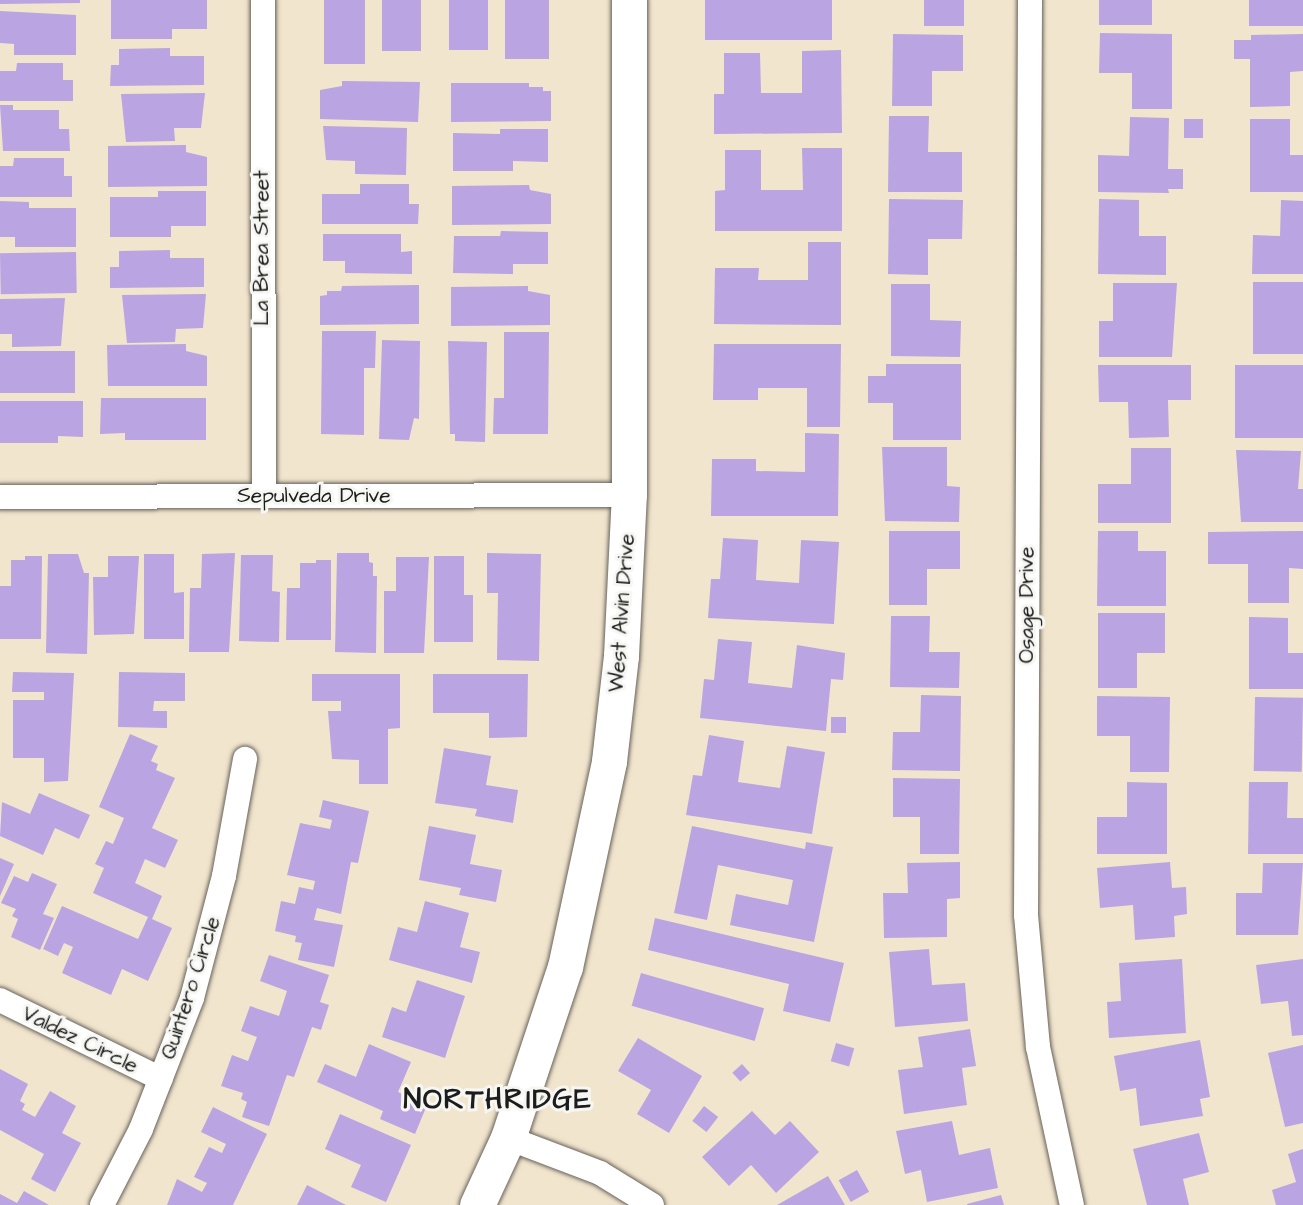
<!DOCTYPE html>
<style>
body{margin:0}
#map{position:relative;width:1303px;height:1205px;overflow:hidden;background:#f2e5ce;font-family:"Architects Daughter",sans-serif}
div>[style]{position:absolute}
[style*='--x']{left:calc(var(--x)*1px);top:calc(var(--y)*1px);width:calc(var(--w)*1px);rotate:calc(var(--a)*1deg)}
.building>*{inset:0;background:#baa4e2;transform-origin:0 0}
.roads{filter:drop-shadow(0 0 2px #67625a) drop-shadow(0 0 2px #67625a)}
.street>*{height:24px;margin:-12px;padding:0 12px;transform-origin:12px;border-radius:12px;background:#fff}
.secondary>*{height:35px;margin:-17.5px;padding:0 17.5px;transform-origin:17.5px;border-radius:17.5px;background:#fff}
span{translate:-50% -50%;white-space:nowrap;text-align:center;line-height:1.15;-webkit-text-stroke:6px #f6f6f2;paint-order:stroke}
.street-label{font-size:21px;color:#1c1c1c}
.district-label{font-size:28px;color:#1c1c1c;font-weight:700;letter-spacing:2px}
</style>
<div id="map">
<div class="building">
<div style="clip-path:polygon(0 0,80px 0,80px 3px,0 4px)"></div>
<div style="clip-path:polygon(111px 0,207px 0,207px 29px,172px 29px,172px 39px,111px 39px)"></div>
<div style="left:324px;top:0;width:41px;height:64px"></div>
<div style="left:382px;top:0;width:39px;height:51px"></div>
<div style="left:449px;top:0;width:39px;height:50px"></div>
<div style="left:505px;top:0;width:44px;height:59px"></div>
<div style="left:705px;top:0;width:127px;height:40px"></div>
<div style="left:924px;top:0;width:40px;height:26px"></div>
<div style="left:1099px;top:0;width:53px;height:25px"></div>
<div style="left:1249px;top:0;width:54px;height:26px"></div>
<div style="clip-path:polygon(0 11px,76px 15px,76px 55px,14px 55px,14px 44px,0 43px)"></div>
<div style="clip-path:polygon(1100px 33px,1172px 34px,1172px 109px,1132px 109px,1132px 73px,1099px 73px)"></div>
<div style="clip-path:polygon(893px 34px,963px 35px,963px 71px,932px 71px,932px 106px,892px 106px)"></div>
<div style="clip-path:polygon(1303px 34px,1303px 71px,1290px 72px,1290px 106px,1250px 107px,1250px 59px,1234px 59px,1234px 40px,1251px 40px,1251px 35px)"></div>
<div style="clip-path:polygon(170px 48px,170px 56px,204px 56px,204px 85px,110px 86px,111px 65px,119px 65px,119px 49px)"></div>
<div style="clip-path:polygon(841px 50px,842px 133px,714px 134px,714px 94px,724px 94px,724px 53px,760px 53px,761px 93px,802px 93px,802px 51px)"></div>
<div style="clip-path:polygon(17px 63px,63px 63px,63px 80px,73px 80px,73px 101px,0 101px,0 71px,16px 71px)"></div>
<div style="clip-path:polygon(342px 81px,420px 82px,418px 122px,320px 119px,320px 90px,342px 86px)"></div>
<div style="clip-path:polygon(451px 83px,529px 83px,529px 87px,543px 87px,543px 91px,551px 91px,551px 121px,451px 122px)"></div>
<div style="clip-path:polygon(205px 93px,201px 128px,174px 128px,175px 141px,126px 142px,121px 94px)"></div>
<div style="clip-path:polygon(0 105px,13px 105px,13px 110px,59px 110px,59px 129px,69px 129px,70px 151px,3px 151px)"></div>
<div style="clip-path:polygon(889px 116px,929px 116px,928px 152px,962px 152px,962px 192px,888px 192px)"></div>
<div style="clip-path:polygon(1130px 117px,1169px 118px,1168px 169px,1183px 169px,1183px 189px,1168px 189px,1169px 193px,1098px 192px,1098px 155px,1129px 156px)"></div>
<div style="left:1184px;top:119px;width:19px;height:19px"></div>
<div style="clip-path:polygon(1250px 119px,1290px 119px,1290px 155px,1303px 155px,1303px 192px,1250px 192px)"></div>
<div style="clip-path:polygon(323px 126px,407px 128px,406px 175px,355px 174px,355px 161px,326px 160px)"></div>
<div style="clip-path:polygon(500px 129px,548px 129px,548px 162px,513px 161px,513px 171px,453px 171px,453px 133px,500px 134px)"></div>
<div style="clip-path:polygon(186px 145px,186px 152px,207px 157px,207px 186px,108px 187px,108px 146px)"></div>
<div style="clip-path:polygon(802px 148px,842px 148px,842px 231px,715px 231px,715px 191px,725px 190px,725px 150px,761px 150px,761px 190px,803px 190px)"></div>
<div style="clip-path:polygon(14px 158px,64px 158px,64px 176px,72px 176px,72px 197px,0 197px,0 166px,13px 166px)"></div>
<div style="clip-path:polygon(360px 184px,409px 184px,409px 204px,419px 204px,418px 224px,322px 224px,322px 194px,360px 194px)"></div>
<div style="clip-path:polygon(529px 185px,530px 190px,551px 194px,551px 224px,452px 225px,452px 186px)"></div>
<div style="clip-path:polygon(158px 191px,206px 191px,206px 226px,171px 226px,171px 237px,110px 237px,110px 197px,158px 197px)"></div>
<div style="clip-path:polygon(889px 199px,963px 200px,962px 239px,928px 239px,928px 275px,888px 274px)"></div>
<div style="clip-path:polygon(1099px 199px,1139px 200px,1139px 236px,1166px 236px,1166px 275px,1098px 274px)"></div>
<div style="clip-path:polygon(1281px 200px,1303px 201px,1303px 274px,1252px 274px,1253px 235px,1280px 236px)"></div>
<div style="clip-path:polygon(0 201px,29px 202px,29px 208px,76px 208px,76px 247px,15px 247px,15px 237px,0 237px)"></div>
<div style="clip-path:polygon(501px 231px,548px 232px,548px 264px,513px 264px,513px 274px,453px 273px,454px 236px,500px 236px)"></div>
<div style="clip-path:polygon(323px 234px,401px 234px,401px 252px,412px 251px,412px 274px,345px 273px,345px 261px,323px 261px)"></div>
<div style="clip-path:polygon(808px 242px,841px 242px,841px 325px,714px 324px,715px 268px,759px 268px,758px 280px,808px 280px)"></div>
<div style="clip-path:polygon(170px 250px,170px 258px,204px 258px,204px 287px,110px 288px,110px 267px,119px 267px,119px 251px)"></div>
<div style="left:76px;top:252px;width:41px;height:76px;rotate:89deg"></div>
<div style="left:1253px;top:282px;width:50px;height:72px"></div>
<div style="clip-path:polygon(1113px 283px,1177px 283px,1172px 357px,1099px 357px,1099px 321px,1113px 321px)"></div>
<div style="clip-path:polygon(891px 284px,930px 284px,930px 320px,961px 321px,960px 357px,891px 356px)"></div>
<div style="clip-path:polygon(419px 285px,419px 324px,320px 325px,320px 296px,327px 295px,327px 291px,341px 291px,342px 286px)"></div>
<div style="clip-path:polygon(528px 286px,528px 291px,550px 295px,550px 325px,451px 326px,451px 287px)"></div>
<div style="clip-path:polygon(206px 294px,203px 328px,176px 329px,175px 342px,127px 343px,122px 295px)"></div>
<div style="clip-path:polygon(65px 298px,61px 346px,12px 347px,12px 334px,0 334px,0 299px)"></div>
<div style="clip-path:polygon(322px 331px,376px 331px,375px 368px,364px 368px,364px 435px,321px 434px)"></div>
<div style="clip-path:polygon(504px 332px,549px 332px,548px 434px,493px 434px,494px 398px,504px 398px)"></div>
<div style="clip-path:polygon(382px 340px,420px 341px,419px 419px,414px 418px,409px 440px,379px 439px)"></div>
<div style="clip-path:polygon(448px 341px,487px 342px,485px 442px,455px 441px,455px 434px,450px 434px)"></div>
<div style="clip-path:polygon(186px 344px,186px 351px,207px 356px,207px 386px,108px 386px,107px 345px)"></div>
<div style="clip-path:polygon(714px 344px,841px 344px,840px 427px,807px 427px,807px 388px,758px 388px,758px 400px,713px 400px)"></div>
<div style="left:0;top:351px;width:75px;height:42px"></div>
<div style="clip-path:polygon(886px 364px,961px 364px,961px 440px,893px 440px,893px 403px,868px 403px,868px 376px,886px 376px)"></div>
<div style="clip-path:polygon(1098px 365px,1191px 365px,1191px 400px,1168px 400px,1169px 437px,1129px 438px,1128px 402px,1099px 402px)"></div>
<div style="left:1235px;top:365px;width:68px;height:73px"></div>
<div style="clip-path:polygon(101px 398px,206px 398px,206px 440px,125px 440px,125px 433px,100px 434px)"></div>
<div style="clip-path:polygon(0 401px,83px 401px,83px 437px,58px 436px,58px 443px,0 443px)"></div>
<div style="clip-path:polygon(805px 433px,839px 434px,838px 516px,711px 516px,712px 459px,756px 459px,756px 471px,805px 472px)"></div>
<div style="clip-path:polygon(882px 447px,947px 447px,947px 486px,960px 487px,959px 522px,885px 521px)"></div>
<div style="clip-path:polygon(1131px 448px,1171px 448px,1171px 523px,1098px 523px,1098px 484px,1131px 484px)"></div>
<div style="clip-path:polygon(1236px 450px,1301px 451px,1298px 489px,1303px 489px,1303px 522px,1241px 522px)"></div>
<div style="clip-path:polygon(889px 531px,960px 531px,960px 569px,927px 569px,927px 605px,889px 605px)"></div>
<div style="clip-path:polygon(1098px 531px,1138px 531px,1138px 551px,1166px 551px,1166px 606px,1097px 606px)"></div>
<div style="clip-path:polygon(1303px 531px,1303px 569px,1289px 568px,1289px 603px,1248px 603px,1248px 564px,1208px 564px,1208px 532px)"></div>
<div style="clip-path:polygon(723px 538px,758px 540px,756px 580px,799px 583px,801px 540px,839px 542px,834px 624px,708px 618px,711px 579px,720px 579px)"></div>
<div style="clip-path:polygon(235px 553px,229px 652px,189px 652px,190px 588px,201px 588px,202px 554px)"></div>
<div style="clip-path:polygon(337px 553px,369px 553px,369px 562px,373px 563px,373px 576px,377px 576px,376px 653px,335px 652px)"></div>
<div style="clip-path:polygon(487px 553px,541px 554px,539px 661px,497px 660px,498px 593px,487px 593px)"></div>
<div style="clip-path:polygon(48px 554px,78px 554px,84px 573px,89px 573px,87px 654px,46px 653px)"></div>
<div style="clip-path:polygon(144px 554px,174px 554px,174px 593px,184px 592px,184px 639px,144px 639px)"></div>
<div style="clip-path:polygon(241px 555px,273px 555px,272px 591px,280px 592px,279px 642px,239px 641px)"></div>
<div style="clip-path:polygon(25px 556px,42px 556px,41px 639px,0 639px,0 586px,11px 586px,11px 560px,25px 560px)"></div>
<div style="clip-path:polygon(108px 556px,139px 556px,134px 634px,94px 635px,93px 577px,108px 577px)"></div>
<div style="clip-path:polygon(434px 556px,464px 556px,464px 595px,473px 595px,473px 642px,434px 642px)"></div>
<div style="clip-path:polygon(396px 557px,429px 557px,424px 653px,384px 653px,384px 591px,396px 591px)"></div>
<div style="clip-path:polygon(316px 560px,331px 560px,331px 640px,286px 640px,287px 588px,300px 588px,300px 563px,316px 563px)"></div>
<div style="clip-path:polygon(1098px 613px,1165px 613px,1165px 653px,1137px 653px,1137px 688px,1098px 688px)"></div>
<div style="clip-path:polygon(891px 616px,930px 616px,929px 652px,960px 652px,959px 688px,890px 687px)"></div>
<div style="clip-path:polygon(1249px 617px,1288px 618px,1288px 653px,1303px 653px,1303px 689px,1249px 689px)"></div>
<div style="clip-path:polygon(718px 639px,752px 642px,748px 683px,792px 688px,797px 645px,845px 653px,843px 680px,831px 679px,826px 731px,700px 718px,704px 679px,714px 680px)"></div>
<div style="clip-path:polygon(13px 672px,74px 673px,68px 781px,44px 782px,44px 758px,13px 758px,13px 700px,44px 700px,44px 692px,12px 692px)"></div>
<div style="clip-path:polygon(119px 672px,185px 673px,185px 701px,154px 701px,153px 711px,167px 711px,167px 728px,118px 727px)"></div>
<div style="clip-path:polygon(312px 674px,400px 674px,400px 728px,388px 729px,388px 784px,359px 784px,359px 760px,332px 759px,328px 711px,341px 711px,341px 701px,312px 701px)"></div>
<div style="clip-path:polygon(433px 674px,528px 674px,527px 737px,489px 738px,489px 713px,433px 713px)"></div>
<div style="clip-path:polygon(921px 695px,961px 696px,960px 771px,892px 770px,893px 732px,920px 732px)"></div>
<div style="clip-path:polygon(1097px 696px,1170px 697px,1169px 772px,1130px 772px,1130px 736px,1097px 736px)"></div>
<div style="left:1255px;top:697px;width:48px;height:74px;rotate:1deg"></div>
<div style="left:831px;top:717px;width:15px;height:16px"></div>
<div style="clip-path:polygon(130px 734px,158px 746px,151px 761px,158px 764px,156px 770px,175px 778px,152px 828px,178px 840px,165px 868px,145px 859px,135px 883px,162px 896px,152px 919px,172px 928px,148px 981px,122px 969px,111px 995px,62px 973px,73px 947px,64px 943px,58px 956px,43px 949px,62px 906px,138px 939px,148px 917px,93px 893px,104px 868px,95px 864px,106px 841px,113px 844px,124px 818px,99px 807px)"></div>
<div style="clip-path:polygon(709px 735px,744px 741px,738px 782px,780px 788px,787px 746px,825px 752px,812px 834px,686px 815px,693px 775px,702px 776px)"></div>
<div style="clip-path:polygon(444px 748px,491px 756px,486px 785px,518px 790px,513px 823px,475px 816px,477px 809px,435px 803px)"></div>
<div style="clip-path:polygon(893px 778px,960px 779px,959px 854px,920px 854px,920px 817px,893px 817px)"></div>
<div style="clip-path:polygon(1127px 782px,1167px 783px,1167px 854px,1097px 854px,1097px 817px,1127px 817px)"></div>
<div style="clip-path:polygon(1249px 782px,1288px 782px,1287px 818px,1303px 818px,1303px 854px,1248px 854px)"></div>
<div style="clip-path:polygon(39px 793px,90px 815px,79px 839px,55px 828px,43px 855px,0 836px,2px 802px,30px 814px)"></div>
<div style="clip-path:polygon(323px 800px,369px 811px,358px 863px,351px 862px,341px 914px,317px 908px,314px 920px,343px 925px,334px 967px,298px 960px,302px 943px,295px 942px,296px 936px,275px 931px,281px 901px,295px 904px,299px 887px,313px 890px,315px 881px,287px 875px,300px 823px,330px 829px,332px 820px,319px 817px)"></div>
<div style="clip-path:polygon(429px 826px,476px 835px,470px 864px,502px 870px,496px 902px,459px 895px,461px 888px,419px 880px)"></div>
<div style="clip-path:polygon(692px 826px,805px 849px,806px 842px,833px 847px,814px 942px,730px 925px,736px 894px,788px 905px,793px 880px,718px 865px,707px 920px,674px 913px)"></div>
<div style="clip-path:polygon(0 858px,14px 864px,0 896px)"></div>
<div style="clip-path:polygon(960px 862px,960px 898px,947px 899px,947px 937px,884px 938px,883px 893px,908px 893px,907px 863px)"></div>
<div style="clip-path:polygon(1170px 862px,1172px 888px,1186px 887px,1187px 914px,1174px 916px,1175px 937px,1135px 940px,1133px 905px,1100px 908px,1097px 868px)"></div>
<div style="clip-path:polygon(1263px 863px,1303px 863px,1298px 935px,1236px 935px,1236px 893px,1262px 893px)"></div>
<div style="clip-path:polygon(32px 873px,57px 884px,43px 914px,54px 918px,40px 950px,11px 937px,18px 919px,12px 916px,16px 909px,1px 903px,14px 876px,28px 882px)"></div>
<div style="clip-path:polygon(425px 901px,469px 913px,460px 947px,480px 952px,472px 983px,389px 960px,398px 927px,417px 932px)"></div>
<div style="clip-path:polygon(655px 918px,844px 963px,830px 1022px,783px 1011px,789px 984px,648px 950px)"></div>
<div style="clip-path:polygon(929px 949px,932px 985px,965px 983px,968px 1021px,895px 1027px,889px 952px)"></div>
<div style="clip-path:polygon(269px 955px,329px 975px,320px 1002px,329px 1005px,321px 1030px,312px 1027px,294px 1077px,287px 1075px,269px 1126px,242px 1117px,247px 1102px,241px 1099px,243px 1093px,221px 1086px,232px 1055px,248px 1061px,257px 1037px,241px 1031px,250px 1006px,279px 1016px,287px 991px,260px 981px)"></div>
<div style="clip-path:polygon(1182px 959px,1186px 1033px,1109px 1038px,1107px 1002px,1121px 1001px,1119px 963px)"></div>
<div style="clip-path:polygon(1303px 959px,1303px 1035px,1292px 1036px,1288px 1001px,1261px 1004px,1256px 965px)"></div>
<div style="left:641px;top:973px;width:128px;height:34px;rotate:16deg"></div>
<div style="clip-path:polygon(417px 980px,465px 996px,445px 1058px,382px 1037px,392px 1007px,406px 1012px)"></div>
<div style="clip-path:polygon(970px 1029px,976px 1066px,962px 1068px,967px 1105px,904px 1114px,898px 1070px,923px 1067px,918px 1037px)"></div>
<div style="clip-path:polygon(638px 1038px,702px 1076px,669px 1133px,637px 1114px,651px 1090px,618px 1071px)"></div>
<div style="clip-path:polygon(1200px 1040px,1210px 1097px,1200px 1099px,1203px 1116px,1140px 1126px,1136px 1088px,1120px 1091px,1114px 1056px)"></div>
<div style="left:836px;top:1043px;width:19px;height:19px;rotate:16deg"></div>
<div style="clip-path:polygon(369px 1044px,411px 1062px,398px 1092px,427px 1105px,415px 1134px,380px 1119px,383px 1111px,317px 1082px,325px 1064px,356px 1077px)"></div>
<div style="clip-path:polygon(1303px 1045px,1303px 1123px,1285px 1127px,1268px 1053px)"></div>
<div style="left:742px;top:1064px;width:12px;height:13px;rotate:48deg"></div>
<div style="clip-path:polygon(0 1069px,28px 1084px,20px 1101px,25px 1104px,22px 1110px,35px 1117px,50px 1091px,76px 1106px,62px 1133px,81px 1143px,55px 1192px,31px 1179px,44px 1154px,0 1130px)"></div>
<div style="left:704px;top:1106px;width:18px;height:19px;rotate:38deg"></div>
<div style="clip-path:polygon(213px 1107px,267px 1134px,233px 1205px,167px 1205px,177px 1179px,202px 1192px,207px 1183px,194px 1177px,209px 1147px,222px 1153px,226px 1144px,201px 1132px)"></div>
<div style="clip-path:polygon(752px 1111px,775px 1135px,790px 1121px,819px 1152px,776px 1193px,751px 1165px,729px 1186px,702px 1157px)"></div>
<div style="clip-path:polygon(340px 1114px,411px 1145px,386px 1202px,351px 1187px,361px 1165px,325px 1149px)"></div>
<div style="clip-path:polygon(952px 1121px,959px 1155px,990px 1148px,998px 1188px,927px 1202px,921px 1170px,905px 1174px,896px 1131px)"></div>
<div style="clip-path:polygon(1199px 1133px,1209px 1172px,1183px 1179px,1189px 1205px,1147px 1205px,1133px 1149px)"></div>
<div style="clip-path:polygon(1303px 1149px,1303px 1205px,1276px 1205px,1272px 1190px,1296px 1182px,1288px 1154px)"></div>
<div style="left:857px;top:1170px;width:25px;height:21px;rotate:61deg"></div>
<div style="clip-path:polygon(828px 1176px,845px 1205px,777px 1205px)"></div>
<div style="clip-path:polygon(307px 1185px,346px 1205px,297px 1205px)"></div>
<div style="clip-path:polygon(24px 1191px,49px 1205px,0 1205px,0 1194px,17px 1203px)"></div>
<div style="clip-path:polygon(1001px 1195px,1004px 1205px,967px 1205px,967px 1204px)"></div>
</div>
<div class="roads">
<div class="street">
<div style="--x:263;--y:0;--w:496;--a:89.9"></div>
<div style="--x:1030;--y:0;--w:915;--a:90.25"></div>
<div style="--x:1026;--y:915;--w:133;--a:84.8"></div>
<div style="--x:1038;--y:1047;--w:162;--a:77.9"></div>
<div style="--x:0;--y:497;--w:629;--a:-0.18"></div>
<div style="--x:0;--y:1000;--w:179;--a:26.1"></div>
<div style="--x:508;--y:1138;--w:98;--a:20.8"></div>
<div style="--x:600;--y:1173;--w:61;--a:31.6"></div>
<div style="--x:102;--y:1205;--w:85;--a:-62.8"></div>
<div style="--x:141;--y:1129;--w:141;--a:-68.7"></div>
<div style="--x:192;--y:998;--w:126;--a:-75.3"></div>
<div style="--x:224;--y:876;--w:119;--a:-79.8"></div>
</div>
<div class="secondary">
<div style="--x:477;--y:1205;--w:74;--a:-65.2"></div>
<div style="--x:508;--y:1138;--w:180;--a:-71.6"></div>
<div style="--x:565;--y:967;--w:211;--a:-77.9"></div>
<div style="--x:609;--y:761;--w:106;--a:-83.5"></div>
<div style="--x:621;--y:656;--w:161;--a:-87.2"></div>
<div style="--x:629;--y:495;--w:495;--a:-90"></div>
</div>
</div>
<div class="street-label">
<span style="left:262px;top:248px;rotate:-90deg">La Brea Street</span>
<span style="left:314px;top:496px">Sepulveda Drive</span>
<span style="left:1027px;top:605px;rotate:-90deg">Osage Drive</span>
<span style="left:622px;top:613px;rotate:-86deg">West Alvin Drive</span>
<span style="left:191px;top:988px;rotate:-72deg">Quintero Circle</span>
<span style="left:80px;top:1040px;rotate:26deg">Valdez Circle</span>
</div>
<div class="district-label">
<span style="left:498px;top:1100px">NORTHRIDGE</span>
</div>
</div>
